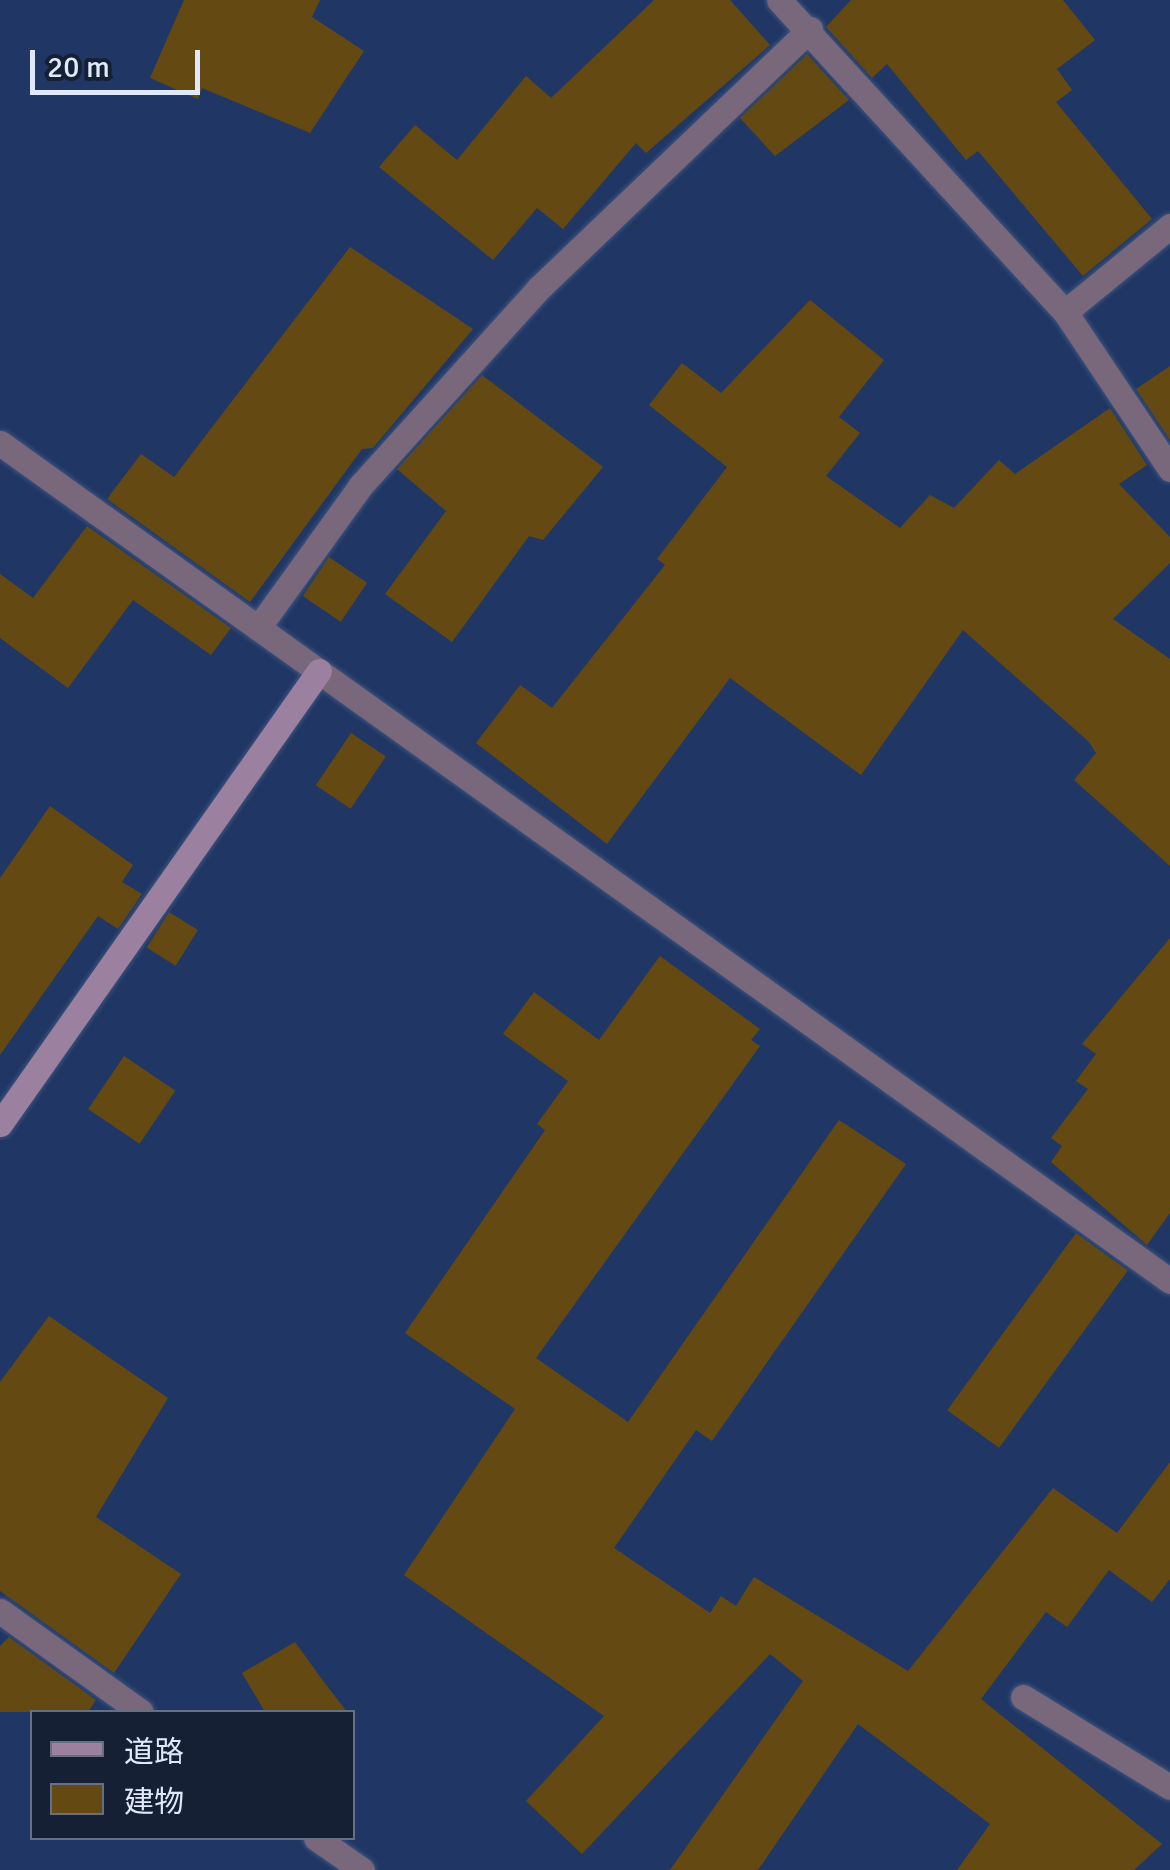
<!DOCTYPE html>
<meta charset="utf-8">
<style>
body{margin:0}
#map{position:relative;width:1170px;height:1870px;overflow:hidden;background:#203765;font-family:Signika,"Noto Sans JP",sans-serif}
div>[style]{position:absolute}
[style*='--x']{left:calc(var(--x)*1px);top:calc(var(--y)*1px);width:calc(var(--w)*1px);rotate:calc(var(--a)*1deg)}
.building>*{inset:0;background:#644a12;transform-origin:0 0}
.roads{filter:drop-shadow(0 0 2px #3f537d) drop-shadow(0 0 2px #3f537d)}
.street>*{height:25px;margin:-12.5px;padding:0 12.5px;transform-origin:12.5px;border-radius:12.5px;background:#79677c}
.secondary>*{height:25px;margin:-12.5px;padding:0 12.5px;transform-origin:12.5px;border-radius:12.5px;background:#9c80a0}
span{translate:-50% -50%;white-space:nowrap;text-align:center;line-height:1.15;-webkit-text-stroke:10px #152035;paint-order:stroke}
.legend{position:absolute;left:30px;top:1710px;width:325px;height:130px;box-sizing:border-box;background:#152035;border:2px solid #667084;margin:0;padding:12px 18px;list-style:none;font-size:30px;color:#e0e9fb}
.legend li{display:flex;align-items:center;gap:20px;height:50px}
.legend b{width:50px;border:2px solid #667084}
.scale{position:absolute;left:30px;top:50px;width:170px;height:45px;box-sizing:border-box;border:5px solid #e0e9fb;border-top:0;padding-left:12px;font-size:30px;line-height:35px;white-space:nowrap;color:#e0e9fb;-webkit-text-stroke:8px #152035;paint-order:stroke}
</style>
<div id="map">
<div class="building">
<div style="clip-path:polygon(184px 0,320px 0,312px 17px,364px 51px,310px 133px,202px 88px,198px 99px,150px 78px)"></div>
<div style="clip-path:polygon(654px 0,730px 0,770px 45px,646px 153px,636px 143px,563px 229px,537px 208px,493px 260px,379px 167px,415px 125px,457px 160px,526px 76px,551px 98px)"></div>
<div style="clip-path:polygon(851px 0,1063px 0,1095px 40px,1057px 69px,1072px 90px,1056px 102px,1152px 219px,1083px 276px,978px 151px,966px 160px,887px 64px,872px 78px,826px 27px)"></div>
<div style="clip-path:polygon(807px 54px,849px 100px,775px 156px,740px 118px)"></div>
<div style="clip-path:polygon(350px 247px,473px 329px,373px 448px,362px 449px,250px 602px,107px 499px,141px 454px,174px 477px)"></div>
<div style="clip-path:polygon(810px 300px,884px 360px,839px 417px,860px 433px,826px 476px,900px 528px,930px 495px,954px 508px,999px 460px,1015px 474px,1110px 408px,1147px 465px,1119px 484px,1170px 537px,1170px 563px,1113px 619px,1170px 659px,1170px 866px,1074px 780px,1096px 753px,1089px 742px,963px 630px,861px 775px,730px 678px,607px 844px,476px 743px,520px 685px,552px 708px,665px 565px,657px 559px,727px 467px,649px 405px,682px 363px,721px 393px)"></div>
<div style="clip-path:polygon(1170px 366px,1170px 440px,1136px 389px)"></div>
<div style="clip-path:polygon(482px 375px,603px 467px,543px 540px,529px 536px,452px 642px,385px 594px,446px 511px,397px 469px)"></div>
<div style="clip-path:polygon(87px 526px,231px 628px,211px 655px,133px 600px,68px 688px,0 638px,0 574px,33px 598px)"></div>
<div style="left:329px;top:557px;width:46px;height:47px;rotate:34deg"></div>
<div style="left:351px;top:733px;width:42px;height:63px;rotate:34deg"></div>
<div style="clip-path:polygon(50px 806px,133px 865px,122px 882px,142px 894px,118px 929px,98px 916px,0 1055px,0 878px)"></div>
<div style="left:169px;top:912px;width:34px;height:42px;rotate:32deg"></div>
<div style="clip-path:polygon(1170px 938px,1170px 1213px,1147px 1245px,1051px 1162px,1062px 1146px,1051px 1138px,1088px 1089px,1076px 1081px,1096px 1054px,1082px 1044px)"></div>
<div style="clip-path:polygon(660px 956px,760px 1029px,751px 1040px,760px 1046px,536px 1358px,628px 1422px,839px 1120px,906px 1164px,712px 1441px,696px 1430px,614px 1548px,710px 1613px,721px 1596px,736px 1606px,754px 1577px,908px 1671px,1053px 1488px,1117px 1533px,1170px 1462px,1170px 1579px,1152px 1602px,1109px 1570px,1067px 1627px,1046px 1612px,981px 1699px,1162px 1844px,1134px 1870px,957px 1870px,990px 1824px,858px 1724px,758px 1870px,670px 1870px,803px 1681px,770px 1654px,582px 1854px,526px 1801px,604px 1716px,404px 1575px,515px 1409px,405px 1333px,545px 1130px,537px 1124px,568px 1081px,503px 1034px,534px 992px,599px 1040px)"></div>
<div style="left:124px;top:1056px;width:62px;height:64px;rotate:34deg"></div>
<div style="left:1076px;top:1233px;width:64px;height:219px;rotate:36deg"></div>
<div style="clip-path:polygon(49px 1316px,168px 1398px,96px 1517px,181px 1574px,114px 1673px,0 1591px,0 1382px)"></div>
<div style="clip-path:polygon(9px 1637px,96px 1700px,88px 1712px,0 1712px,0 1646px)"></div>
<div style="clip-path:polygon(295px 1642px,321px 1678px,347px 1712px,265px 1712px,242px 1673px)"></div>
</div>
<div class="roads">
<div class="street">
<div style="--x:779;--y:0;--w:423;--a:47.5"></div>
<div style="--x:1065;--y:312;--w:189;--a:56.2"></div>
<div style="--x:1065;--y:312;--w:136;--a:-39.3"></div>
<div style="--x:0;--y:443;--w:1439;--a:35.61"></div>
<div style="--x:258;--y:628;--w:176;--a:-54.2"></div>
<div style="--x:361;--y:485;--w:266;--a:-47.9"></div>
<div style="--x:539;--y:288;--w:375;--a:-43.7"></div>
<div style="--x:0;--y:1611;--w:173;--a:35.6"></div>
<div style="--x:1023;--y:1697;--w:172;--a:31.5"></div>
<div style="--x:316;--y:1838;--w:56;--a:34.8"></div>
</div>
<div class="secondary">
<div style="--x:0;--y:1124;--w:554;--a:-54.85"></div>
</div>
</div>
<ul class="legend">
<li><b style="height:12px;background:#9c80a0"></b>道路</li>
<li><b style="height:28px;background:#644a12"></b>建物</li>
</ul>
<div class="scale">20 m</div>
</div>
